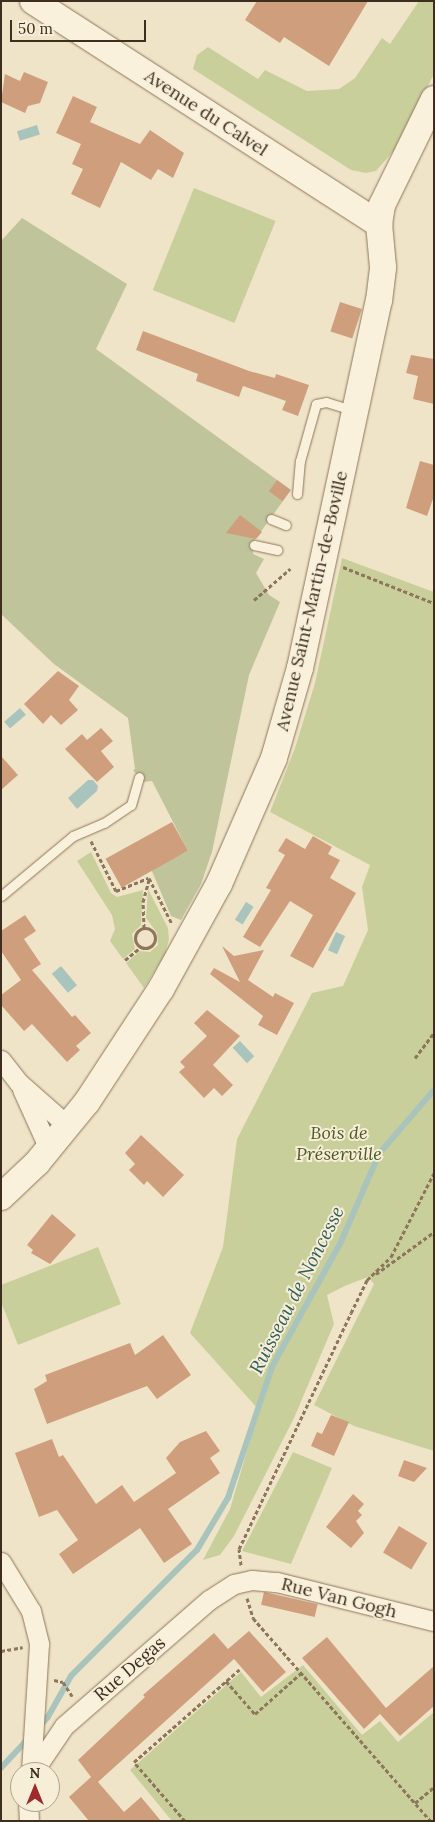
<!DOCTYPE html>
<meta charset="utf-8">
<style>
body{margin:0}
#map{position:relative;width:435px;height:1822px;overflow:hidden;background:#f0e4c8;font-family:Lora,serif}
div>[style]{position:absolute}
[style*='--x']{left:calc(var(--x)*1px);top:calc(var(--y)*1px);width:calc(var(--w)*1px);rotate:calc(var(--a)*1deg)}
.green>*{inset:0;background:#c9cf9b;transform-origin:0 0}
.cemetery>*{inset:0;background:#bfc49a}
.water>*{inset:0;background:#a9c4bc;transform-origin:0 0}
.stream>*{height:5.5px;margin:-2.75px;padding:0 2.75px;transform-origin:2.75px;border-radius:2.75px;background:#a9c4bc}
.building>*{inset:0;background:#cf9f7d;transform-origin:0 0}
.path>*{height:3px;margin-top:-1.5px;transform-origin:0;background:repeating-linear-gradient(90deg,#8d765c 0 4px,transparent 0 6.5px)}
.path>.ring{margin:-1.5px;padding:0;box-sizing:content-box;background:none;border:3px solid #8d765c;border-radius:50%}
.roads{filter:drop-shadow(0 0 1px #8d765c) drop-shadow(0 0 1px #8d765c)}
.lane>*{height:9px;margin:-4.5px;padding:0 4.5px;transform-origin:4.5px;border-radius:4.5px;background:#faf1dc}
.street>*{height:19px;margin:-9.5px;padding:0 9.5px;transform-origin:9.5px;border-radius:9.5px;background:#faf1dc}
.secondary>*{height:26px;margin:-13px;padding:0 13px;transform-origin:13px;border-radius:13px;background:#faf1dc}
span{translate:-50% -50%;white-space:nowrap;text-align:center;line-height:1.15;-webkit-text-stroke:4px #f7eed8;paint-order:stroke}
.street-label{font-size:18px;color:#3d2e20}
.park-label{font-size:18px;color:#4d5a26;font-style:italic}
.water-label{font-size:19px;color:#2f5d5a;font-style:italic}
.frame{position:absolute;inset:0;border:2px solid #3d2e20;pointer-events:none}
.north{position:absolute;left:10px;top:1762px;width:50px;height:50px;box-sizing:border-box;background:#f7eed8;border:1px solid #ada18e;border-radius:50%;rotate:0deg;font-size:14px;font-weight:700;line-height:20px;text-align:center;color:#3d2e20}
.north::after{content:'';display:block;margin:auto;width:18px;height:22px;background:#9e2a2b;clip-path:polygon(50% 0,100% 100%,50% 72%,0 100%)}
.scale{position:absolute;left:10px;top:20px;width:136px;height:22px;box-sizing:border-box;border:2px solid #3d2e20;border-top:0;padding-left:6px;font-size:15px;line-height:18px;white-space:nowrap;color:#3d2e20;-webkit-text-stroke:4px #f7eed8;paint-order:stroke}
</style>
<div id="map">
<div class="green">
<div style="clip-path:polygon(419px 1px,434px 1px,434px 74px,397px 147px,376px 171px,366px 173px,351px 170px,193px 69px,197px 55px,208px 47px,258px 79px,265px 70px,307px 91px,339px 89px,355px 78px,382px 38px,390px 44px)"></div>
<div style="left:194px;top:188px;width:88px;height:110px;rotate:22deg"></div>
<div style="clip-path:polygon(342px 558px,434px 592px,434px 1451px,354px 1426px,314px 1405px,374px 1284px,368px 1277px,347px 1285px,327px 1295px,334px 1324px,294px 1418px,234px 1536px,220px 1555px,203px 1560px,230px 1509px,259px 1410px,190px 1333px,223px 1247px,237px 1139px,312px 993px,343px 986px,368px 930px,362px 887px,370px 865px,270px 812px,295px 748px,315px 683px)"></div>
<div style="clip-path:polygon(91px 852px,111px 893px,117px 897px,143px 890px,141px 925px,132px 934px,135px 949px,123px 959px,110px 941px,115px 929px,112px 915px,77px 861px)"></div>
<div style="clip-path:polygon(148px 889px,168px 928px,169px 939px,165px 954px,144px 988px,126px 963px,140px 951px,150px 952px,158px 945px,157px 933px,146px 918px)"></div>
<div style="clip-path:polygon(98px 1247px,121px 1304px,18px 1345px,1px 1302px,1px 1285px)"></div>
<div style="clip-path:polygon(293px 1452px,332px 1468px,291px 1564px,242px 1551px)"></div>
<div style="clip-path:polygon(303px 1665px,362px 1735px,380px 1721px,398px 1742px,434px 1712px,434px 1821px,172px 1821px,130px 1770px,241px 1672px,261px 1697px)"></div>
</div>
<div class="cemetery">
<div style="clip-path:polygon(22px 218px,127px 284px,96px 349px,291px 490px,254px 541px,253px 554px,264px 559px,256px 573px,269px 595px,280px 602px,249px 675px,212px 852px,201px 884px,181px 920px,171px 916px,151px 869px,188px 851px,152px 781px,143px 782px,133px 770px,135px 769px,128px 718px,54px 664px,1px 614px,1px 241px)"></div>
</div>
<div class="water">
<div style="left:37px;top:125px;width:10px;height:21px;rotate:73deg"></div>
<div style="left:20px;top:708px;width:9px;height:21px;rotate:49deg"></div>
<div style="clip-path:polygon(88px 780px,93px 780px,98px 786px,97px 791px,77px 809px,68px 798px)"></div>
<div style="left:246px;top:902px;width:9px;height:21px;rotate:32deg"></div>
<div style="left:336px;top:932px;width:10px;height:20px;rotate:24deg"></div>
<div style="left:61px;top:966px;width:25px;height:12px;rotate:50deg"></div>
<div style="left:240px;top:1041px;width:21px;height:10px;rotate:47deg"></div>
</div>
<div class="stream">
<div style="--x:39;--y:1727;--w:13;--a:-48"></div>
<div style="--x:48;--y:1717;--w:47;--a:-60.7"></div>
<div style="--x:71;--y:1676;--w:178;--a:-45"></div>
<div style="--x:197;--y:1550;--w:61;--a:-59.2"></div>
<div style="--x:228;--y:1498;--w:138;--a:-71.4"></div>
<div style="--x:272;--y:1367;--w:143;--a:-61.1"></div>
<div style="--x:341;--y:1242;--w:96;--a:-66.6"></div>
<div style="--x:379;--y:1154;--w:84;--a:-49.3"></div>
<div style="--x:1;--y:1768;--w:40;--a:-47"></div>
</div>
<div class="building">
<div style="clip-path:polygon(257px 1px,368px 1px,329px 66px,284px 37px,280px 43px,245px 20px)"></div>
<div style="clip-path:polygon(24px 72px,48px 82px,40px 103px,28px 106px,25px 113px,1px 102px,5px 74px,20px 81px)"></div>
<div style="clip-path:polygon(73px 96px,97px 107px,90px 122px,140px 144px,150px 130px,184px 153px,173px 178px,158px 169px,151px 180px,121px 162px,100px 208px,71px 194px,83px 169px,72px 164px,81px 144px,56px 133px)"></div>
<div style="left:340px;top:302px;width:23px;height:31px;rotate:18deg"></div>
<div style="clip-path:polygon(143px 331px,249px 371px,275px 378px,276px 374px,309px 385px,298px 416px,282px 410px,286px 401px,243px 386px,239px 397px,196px 381px,198px 374px,136px 350px)"></div>
<div style="clip-path:polygon(411px 355px,434px 359px,434px 404px,413px 399px,418px 376px,406px 373px)"></div>
<div style="clip-path:polygon(420px 461px,434px 465px,434px 496px,427px 516px,406px 508px)"></div>
<div style="left:277px;top:480px;width:17px;height:14px;rotate:36deg"></div>
<div style="clip-path:polygon(240px 515px,262px 532px,256px 539px,226px 533px)"></div>
<div style="clip-path:polygon(58px 671px,79px 686px,69px 700px,78px 710px,61px 725px,51px 715px,43px 724px,24px 704px)"></div>
<div style="clip-path:polygon(101px 728px,113px 741px,101px 751px,114px 767px,97px 782px,65px 749px,82px 734px,87px 740px)"></div>
<div style="clip-path:polygon(1px 756px,18px 775px,1px 790px)"></div>
<div style="left:172px;top:822px;width:33px;height:76px;rotate:61deg"></div>
<div style="clip-path:polygon(313px 836px,332px 847px,328px 854px,340px 860px,330px 878px,356px 893px,313px 968px,290px 956px,313px 915px,290px 901px,260px 947px,243px 937px,271px 890px,266px 888px,285px 855px,278px 851px,286px 838px,305px 849px)"></div>
<div style="clip-path:polygon(25px 915px,36px 931px,24px 939px,41px 964px,32px 970px,72px 1017px,75px 1015px,91px 1033px,76px 1046px,80px 1050px,67px 1062px,32px 1024px,24px 1031px,1px 1005px,1px 995px,21px 980px,1px 951px,1px 931px)"></div>
<div style="clip-path:polygon(222px 946px,234px 956px,264px 950px,248px 980px,273px 997px,275px 993px,294px 1003px,277px 1035px,258px 1025px,263px 1016px,210px 974px,214px 968px,240px 982px)"></div>
<div style="clip-path:polygon(207px 1010px,240px 1036px,213px 1065px,233px 1085px,222px 1096px,214px 1088px,204px 1098px,179px 1072px,185px 1067px,180px 1062px,207px 1036px,194px 1023px)"></div>
<div style="clip-path:polygon(141px 1135px,184px 1175px,163px 1197px,147px 1181px,144px 1185px,129px 1170px,135px 1164px,125px 1153px)"></div>
<div style="clip-path:polygon(52px 1214px,76px 1235px,50px 1264px,31px 1253px,33px 1250px,27px 1245px)"></div>
<div style="clip-path:polygon(163px 1335px,191px 1375px,157px 1399px,147px 1386px,47px 1424px,34px 1389px,47px 1381px,45px 1375px,130px 1343px,135px 1355px)"></div>
<div style="clip-path:polygon(331px 1415px,349px 1422px,334px 1456px,311px 1446px,317px 1432px,322px 1434px)"></div>
<div style="clip-path:polygon(206px 1431px,220px 1451px,210px 1458px,220px 1473px,168px 1509px,192px 1544px,164px 1563px,140px 1528px,73px 1574px,59px 1554px,78px 1540px,57px 1510px,39px 1517px,15px 1453px,52px 1439px,59px 1457px,63px 1455px,96px 1504px,122px 1485px,134px 1502px,176px 1473px,166px 1458px,180px 1442px)"></div>
<div style="clip-path:polygon(404px 1460px,427px 1468px,414px 1482px,398px 1476px)"></div>
<div style="clip-path:polygon(353px 1494px,364px 1504px,358px 1511px,362px 1515px,356px 1521px,364px 1533px,351px 1548px,326px 1527px)"></div>
<div style="left:399px;top:1526px;width:33px;height:31px;rotate:31deg"></div>
<div style="left:264px;top:1592px;width:55px;height:13px;rotate:13deg"></div>
<div style="clip-path:polygon(249px 1631px,286px 1672px,263px 1692px,234px 1659px,98px 1782px,124px 1812px,141px 1797px,161px 1821px,89px 1821px,69px 1797px,91px 1777px,78px 1760px,145px 1697px,143px 1695px,214px 1633px,228px 1649px)"></div>
<div style="clip-path:polygon(327px 1637px,386px 1708px,434px 1666px,434px 1706px,400px 1736px,380px 1714px,364px 1729px,302px 1658px)"></div>
</div>
<div class="path">
<div style="--x:343;--y:567;--w:98;--a:21.6"></div>
<div style="--x:254;--y:600;--w:48;--a:-40.7"></div>
<div style="--x:91;--y:841;--w:56;--a:63.4"></div>
<div style="--x:116;--y:891;--w:35;--a:-22"></div>
<div style="--x:149;--y:878;--w:51;--a:63.4"></div>
<div style="--x:144;--y:928;--w:26;--a:-92"></div>
<div style="--x:143;--y:902;--w:24;--a:-75"></div>
<div class="ring" style="left:135px;top:928px;width:17px;height:17px"></div>
<div style="--x:125;--y:960;--w:21;--a:-39"></div>
<div style="--x:415;--y:1058;--w:31;--a:-53"></div>
<div style="--x:376;--y:1274;--w:72;--a:-35.9"></div>
<div style="--x:241;--y:1565;--w:16;--a:-97"></div>
<div style="--x:239;--y:1549;--w:261;--a:-64.6"></div>
<div style="--x:351;--y:1313;--w:37;--a:-64"></div>
<div style="--x:367;--y:1280;--w:33;--a:-44"></div>
<div style="--x:391;--y:1257;--w:94;--a:-62.9"></div>
<div style="--x:247;--y:1598;--w:21;--a:73"></div>
<div style="--x:253;--y:1618;--w:270;--a:48.8"></div>
<div style="--x:1;--y:1651;--w:22;--a:-10"></div>
<div style="--x:54;--y:1680;--w:9;--a:13"></div>
<div style="--x:63;--y:1682;--w:17;--a:57"></div>
<div style="--x:226;--y:1681;--w:44;--a:48.7"></div>
<div style="--x:255;--y:1714;--w:62;--a:-41.7"></div>
<div style="--x:415;--y:1803;--w:25;--a:-40"></div>
<div style="--x:185;--y:1821;--w:78;--a:-130.8"></div>
<div style="--x:134;--y:1762;--w:142;--a:-41.3"></div>
</div>
<div class="roads">
<div class="lane">
<div style="--x:297;--y:494;--w:33;--a:-85"></div>
<div style="--x:300;--y:461;--w:59;--a:-74.3"></div>
<div style="--x:316;--y:404;--w:10;--a:-11"></div>
<div style="--x:326;--y:402;--w:28;--a:17"></div>
<div style="--x:271;--y:519;--w:16;--a:22"></div>
<div style="--x:254;--y:545;--w:24;--a:12"></div>
<div style="--x:1;--y:896;--w:94;--a:-39.8"></div>
<div style="--x:73;--y:836;--w:34;--a:-23"></div>
<div style="--x:104;--y:823;--w:32;--a:-34"></div>
<div style="--x:131;--y:805;--w:29;--a:-74"></div>
</div>
<div class="street">
<div style="--x:1;--y:1060;--w:29;--a:52"></div>
<div style="--x:19;--y:1083;--w:65;--a:41.3"></div>
<div style="--x:22;--y:1089;--w:66;--a:65.8"></div>
<div style="--x:1;--y:1562;--w:57;--a:58.5"></div>
<div style="--x:31;--y:1611;--w:34;--a:76"></div>
<div style="--x:39;--y:1644;--w:128;--a:93.6"></div>
<div style="--x:33;--y:1772;--w:55;--a:-56"></div>
<div style="--x:64;--y:1726;--w:192;--a:-41"></div>
<div style="--x:209;--y:1600;--w:30;--a:-33"></div>
<div style="--x:234;--y:1584;--w:18;--a:-13"></div>
<div style="--x:252;--y:1580;--w:25;--a:5"></div>
<div style="--x:277;--y:1582;--w:162;--a:14"></div>
<div style="--x:28;--y:1802;--w:19;--a:87"></div>
</div>
<div class="secondary">
<div style="--x:33;--y:1;--w:412;--a:32.8"></div>
<div style="--x:1;--y:1197;--w:50;--a:-43.4"></div>
<div style="--x:37;--y:1163;--w:79;--a:-50.7"></div>
<div style="--x:87;--y:1102;--w:135;--a:-56.8"></div>
<div style="--x:161;--y:989;--w:120;--a:-61.1"></div>
<div style="--x:219;--y:884;--w:137;--a:-66.4"></div>
<div style="--x:274;--y:758;--w:94;--a:-73.9"></div>
<div style="--x:300;--y:668;--w:375;--a:-77.9"></div>
<div style="--x:379;--y:301;--w:34;--a:-83"></div>
<div style="--x:383;--y:267;--w:43;--a:-95.3"></div>
<div style="--x:379;--y:224;--w:19;--a:-81"></div>
<div style="--x:382;--y:205;--w:118;--a:-63.9"></div>
</div>
</div>
<div class="street-label">
<span style="left:206px;top:113px;rotate:33deg">Avenue du Calvel</span>
<span style="left:312px;top:601px;rotate:-77deg">Avenue Saint-Martin-de-Boville</span>
<span style="left:339px;top:1598px;rotate:14deg">Rue Van Gogh</span>
<span style="left:130px;top:1669px;rotate:-41deg">Rue Degas</span>
</div>
<div class="park-label">
<span style="left:339px;top:1144px">Bois de<br>Préserville</span>
</div>
<div class="water-label">
<span style="left:297px;top:1290px;rotate:-63deg">Ruisseau de Noncesse</span>
</div>
<div class="frame"></div>
<div class="north">N</div>
<div class="scale">50 m</div>
</div>
